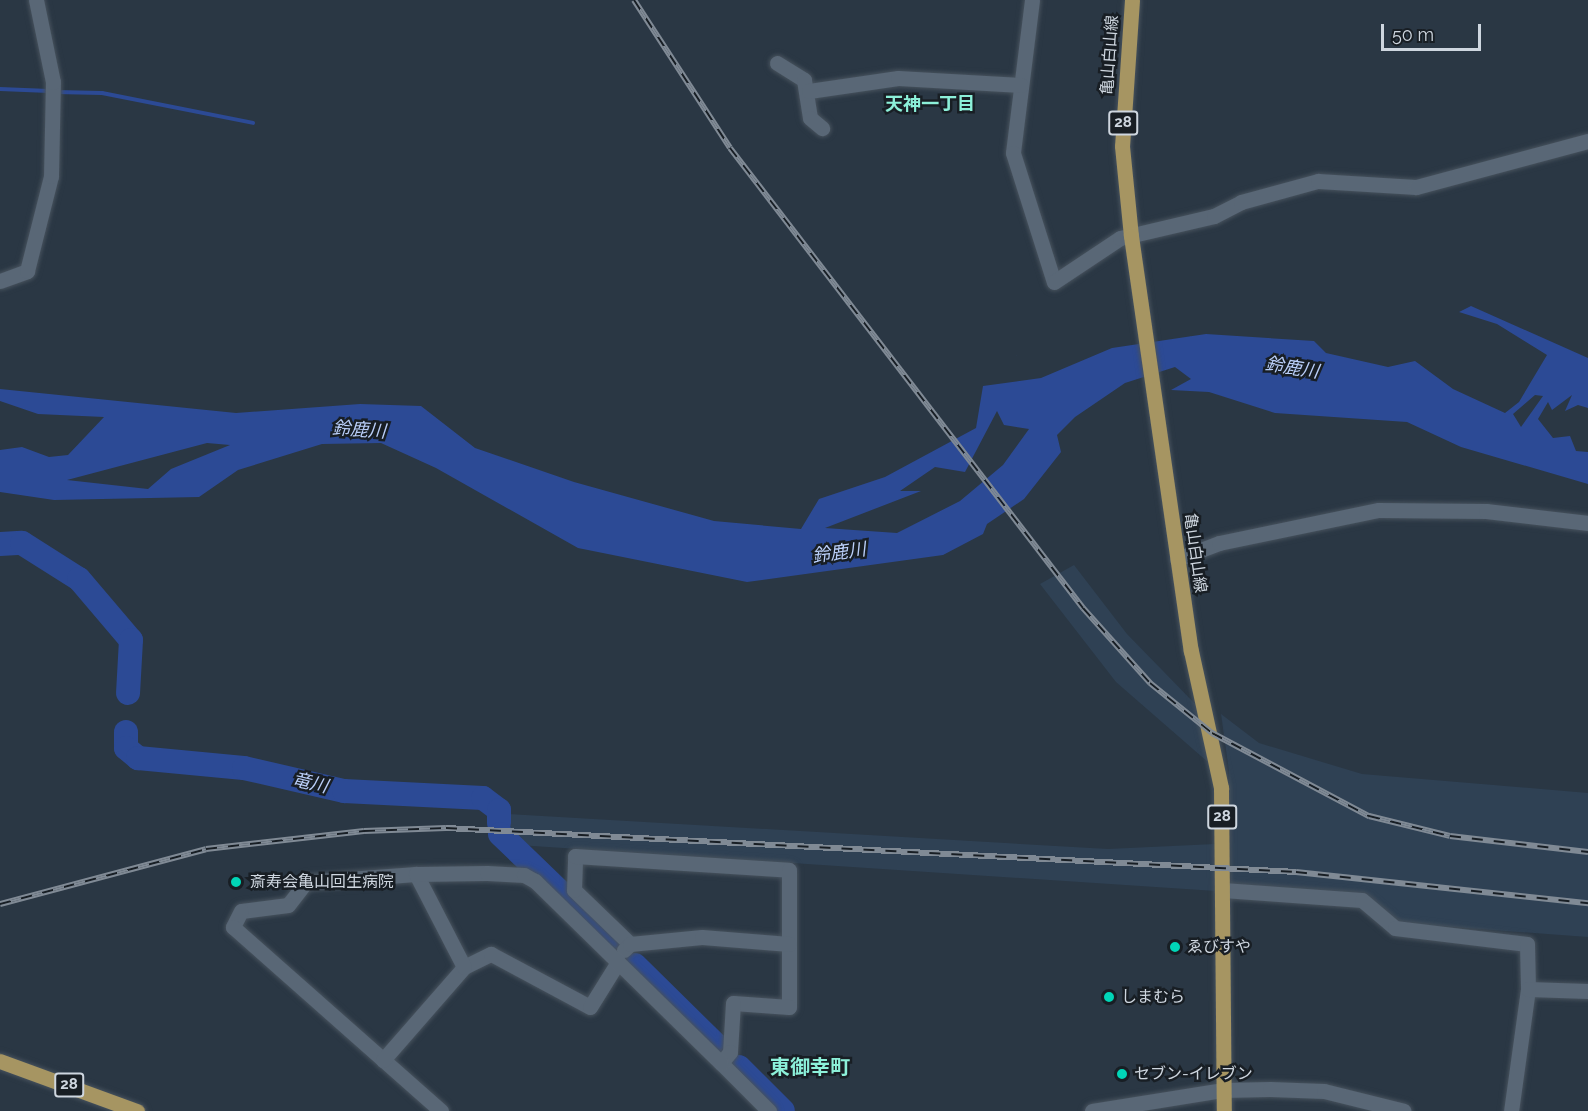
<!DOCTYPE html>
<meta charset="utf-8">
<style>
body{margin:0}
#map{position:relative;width:1588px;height:1111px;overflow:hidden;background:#2a3744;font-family:Raleway,"Noto Sans JP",sans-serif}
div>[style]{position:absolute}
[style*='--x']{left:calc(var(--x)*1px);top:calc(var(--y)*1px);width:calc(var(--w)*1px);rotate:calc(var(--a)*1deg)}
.built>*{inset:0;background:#2f4154}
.water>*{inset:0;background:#2c4a95}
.stream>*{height:4px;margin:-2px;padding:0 2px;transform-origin:2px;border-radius:2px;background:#2c4a95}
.river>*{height:24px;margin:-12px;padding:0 12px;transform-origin:12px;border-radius:12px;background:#2c4a95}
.roads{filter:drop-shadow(0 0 2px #47525d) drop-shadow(0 0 2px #47525d)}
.street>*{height:15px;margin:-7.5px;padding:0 7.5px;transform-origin:7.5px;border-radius:7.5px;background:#596776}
.secondary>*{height:15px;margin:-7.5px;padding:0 7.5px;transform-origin:7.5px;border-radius:7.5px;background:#596776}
.primary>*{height:15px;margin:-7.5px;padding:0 7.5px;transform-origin:7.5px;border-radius:7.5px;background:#a69562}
.rail>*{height:6px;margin-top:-3px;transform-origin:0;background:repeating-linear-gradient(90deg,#181e24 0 11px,#808a95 0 22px);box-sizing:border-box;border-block:2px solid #808a95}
.dots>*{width:16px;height:16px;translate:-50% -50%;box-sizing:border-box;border:3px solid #181e24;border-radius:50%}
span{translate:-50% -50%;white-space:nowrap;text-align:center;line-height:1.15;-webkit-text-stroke:5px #181e24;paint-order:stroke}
.shield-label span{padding:2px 4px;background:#181e24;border:2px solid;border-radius:4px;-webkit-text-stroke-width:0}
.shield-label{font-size:15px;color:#ced6df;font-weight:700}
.street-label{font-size:16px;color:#ced6df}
.poi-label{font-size:16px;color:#ced6df}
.left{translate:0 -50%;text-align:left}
.neighbourhood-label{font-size:18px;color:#8cf0d9;font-weight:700}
.water-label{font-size:18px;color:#bacff9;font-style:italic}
.quarter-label{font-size:20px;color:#8cf0d9;font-weight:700}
.scale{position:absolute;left:1381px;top:24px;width:100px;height:27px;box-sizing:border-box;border:3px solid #ced6df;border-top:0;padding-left:8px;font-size:18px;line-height:21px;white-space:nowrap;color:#ced6df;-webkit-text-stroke:4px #181e24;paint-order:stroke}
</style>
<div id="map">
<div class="built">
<div style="clip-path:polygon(1074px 565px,1127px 634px,1201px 710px,1209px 763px,1116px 682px,1040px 584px)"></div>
<div style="clip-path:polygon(1221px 714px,1259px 743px,1362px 774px,1588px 793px,1588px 937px,1398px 923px,1367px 896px,1231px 884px,1229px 771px)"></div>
<div style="clip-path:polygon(507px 814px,1108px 849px,1215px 844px,1216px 891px,518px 845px,506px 835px)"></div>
</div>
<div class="water">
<div style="clip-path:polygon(evenodd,1471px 306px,1588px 358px,1588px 408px,1578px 405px,1565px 411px,1572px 395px,1552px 410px,1548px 402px,1538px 419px,1553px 438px,1570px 436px,1576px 451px,1588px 452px,1588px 484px,1461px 447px,1407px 422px,1275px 413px,1209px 392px,1171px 390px,1191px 379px,1175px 367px,1125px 383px,1075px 417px,1057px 435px,1061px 452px,1024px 499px,987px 524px,983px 534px,943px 555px,747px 582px,578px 548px,436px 468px,381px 443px,322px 444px,238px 470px,199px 497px,54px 500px,0 492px,0 450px,22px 447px,49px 457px,68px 455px,104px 417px,38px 414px,0 401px,0 389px,236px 413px,360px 404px,421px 406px,475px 448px,574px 482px,714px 521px,801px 529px,819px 499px,885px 477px,976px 428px,983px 386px,1041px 378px,1112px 348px,1206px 334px,1314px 341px,1326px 353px,1388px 367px,1415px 361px,1453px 389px,1505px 413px,1519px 402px,1547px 355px,1497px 324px,1459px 312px,1471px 306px,1535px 395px,1543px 396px,1521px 427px,1513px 414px,1535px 395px,1471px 306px,997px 411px,1004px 425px,1029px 429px,1003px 465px,960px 501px,897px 533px,825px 528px,921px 491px,900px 491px,935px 467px,965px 472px,997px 411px,1471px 306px,207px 443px,230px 445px,171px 469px,148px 489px,67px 480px,207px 443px)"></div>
</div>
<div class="stream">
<div style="--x:0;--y:89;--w:49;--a:2.3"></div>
<div style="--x:56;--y:92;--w:46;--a:1.2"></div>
<div style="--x:102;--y:93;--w:154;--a:11.2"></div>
</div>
<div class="river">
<div style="--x:0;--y:544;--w:22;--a:-3"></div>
<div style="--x:22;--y:543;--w:67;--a:32.3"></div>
<div style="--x:79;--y:579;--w:80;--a:49.6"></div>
<div style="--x:131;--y:640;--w:53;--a:93.2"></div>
<div style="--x:126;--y:732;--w:16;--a:90"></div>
<div style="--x:126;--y:748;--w:16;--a:40"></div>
<div style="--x:138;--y:758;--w:106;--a:5.4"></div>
<div style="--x:244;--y:768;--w:103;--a:13"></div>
<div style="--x:344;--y:791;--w:139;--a:2.9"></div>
<div style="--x:483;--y:798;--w:20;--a:37"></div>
<div style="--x:499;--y:810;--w:13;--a:90"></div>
<div style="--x:500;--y:834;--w:163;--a:44"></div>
<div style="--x:635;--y:965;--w:112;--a:44.6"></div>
<div style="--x:739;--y:1067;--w:62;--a:45"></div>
</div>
<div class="roads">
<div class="street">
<div style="--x:1032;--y:0;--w:154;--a:97.1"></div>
<div style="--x:1013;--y:153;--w:135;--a:72.4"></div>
<div style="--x:1054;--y:282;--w:79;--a:-33.7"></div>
<div style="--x:1120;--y:238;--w:97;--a:-13.2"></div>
<div style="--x:1214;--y:216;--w:30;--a:-27"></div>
<div style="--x:1241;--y:202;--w:80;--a:-15.3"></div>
<div style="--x:1318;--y:181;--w:98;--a:3.5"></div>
<div style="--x:1416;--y:187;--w:178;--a:-15"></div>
<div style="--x:777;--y:63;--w:32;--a:32"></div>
<div style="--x:804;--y:80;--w:38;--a:81"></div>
<div style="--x:810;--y:118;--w:16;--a:40"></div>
<div style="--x:809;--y:91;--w:90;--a:-8.3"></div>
<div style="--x:898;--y:78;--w:123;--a:3.3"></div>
<div style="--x:0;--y:281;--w:29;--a:-20"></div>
<div style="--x:27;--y:271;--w:98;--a:-75.8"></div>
<div style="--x:51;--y:176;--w:94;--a:-88.8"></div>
<div style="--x:53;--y:82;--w:84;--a:-101.7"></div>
<div style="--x:1177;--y:559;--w:45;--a:-20.9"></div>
<div style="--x:1219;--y:543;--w:163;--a:-11.7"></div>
<div style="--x:1379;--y:510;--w:107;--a:0.5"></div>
<div style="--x:1486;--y:511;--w:103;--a:6.7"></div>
<div style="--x:416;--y:874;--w:110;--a:175.8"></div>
<div style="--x:306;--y:882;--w:29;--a:128"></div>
<div style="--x:288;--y:905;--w:47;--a:172.7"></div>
<div style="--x:241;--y:911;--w:18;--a:117"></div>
<div style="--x:233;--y:927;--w:278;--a:41.5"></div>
<div style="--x:1223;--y:890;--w:139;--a:4.1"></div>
<div style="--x:1362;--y:900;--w:43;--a:40.3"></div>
<div style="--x:1395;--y:928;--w:133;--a:6.9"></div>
<div style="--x:1527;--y:944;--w:45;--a:88.7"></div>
<div style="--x:1528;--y:989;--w:123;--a:97.9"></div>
<div style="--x:630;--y:944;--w:78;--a:-136"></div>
<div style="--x:574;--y:890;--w:34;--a:-88"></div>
<div style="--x:575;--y:856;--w:214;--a:3.7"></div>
<div style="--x:789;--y:870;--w:137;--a:90"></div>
<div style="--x:789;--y:1007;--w:56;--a:-175.9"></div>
<div style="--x:733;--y:1003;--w:49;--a:93.5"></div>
<div style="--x:730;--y:1052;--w:14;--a:129"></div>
<div style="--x:721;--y:1063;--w:68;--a:45"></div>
<div style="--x:624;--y:950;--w:8;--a:-45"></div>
<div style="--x:630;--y:944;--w:72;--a:-5.6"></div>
<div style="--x:702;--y:937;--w:87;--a:4.6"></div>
<div style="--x:464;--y:967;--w:30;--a:-26"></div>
<div style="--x:491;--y:954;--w:112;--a:28.2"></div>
<div style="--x:590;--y:1007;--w:53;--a:-58.1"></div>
<div style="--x:1528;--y:989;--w:60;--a:1.9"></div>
<div style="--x:383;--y:1060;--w:123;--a:-48.9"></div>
<div style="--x:464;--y:967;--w:105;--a:-117.3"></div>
<div style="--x:416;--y:874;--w:71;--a:-0.8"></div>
<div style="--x:487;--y:873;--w:37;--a:3"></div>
<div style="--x:524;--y:875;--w:13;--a:29"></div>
<div style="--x:535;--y:881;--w:260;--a:44.4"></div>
</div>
<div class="secondary">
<div style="--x:1092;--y:1111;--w:133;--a:-9.1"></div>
<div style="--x:1223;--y:1090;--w:47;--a:-1.2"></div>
<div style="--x:1270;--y:1089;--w:54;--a:2.1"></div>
<div style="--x:1324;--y:1091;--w:82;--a:14"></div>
</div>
<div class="primary">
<div style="--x:1132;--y:0;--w:146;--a:93.9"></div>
<div style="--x:1122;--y:146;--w:90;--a:84.3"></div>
<div style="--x:1131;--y:236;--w:419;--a:81.8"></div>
<div style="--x:1191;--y:651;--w:140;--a:77.6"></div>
<div style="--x:1221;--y:788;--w:323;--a:89.5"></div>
<div style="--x:0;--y:1061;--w:146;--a:20.1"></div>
</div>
</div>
<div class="rail">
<div style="--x:634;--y:0;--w:176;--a:57"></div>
<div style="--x:730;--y:148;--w:580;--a:52.5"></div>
<div style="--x:1083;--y:608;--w:101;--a:48.2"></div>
<div style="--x:1150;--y:683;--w:80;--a:38.9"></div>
<div style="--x:1212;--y:733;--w:178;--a:27.9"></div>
<div style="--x:1369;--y:816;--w:83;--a:13.9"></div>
<div style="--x:1450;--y:836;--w:139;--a:6.6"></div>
<div style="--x:0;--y:904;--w:213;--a:-14.9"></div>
<div style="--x:206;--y:849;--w:159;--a:-6.5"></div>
<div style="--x:364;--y:831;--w:82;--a:-2.1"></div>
<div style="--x:446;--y:828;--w:851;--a:2.96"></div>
<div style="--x:1296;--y:872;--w:294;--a:6.1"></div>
</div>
<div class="dots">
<div style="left:236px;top:882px;background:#01d5b7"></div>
<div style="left:1175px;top:947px;background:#01d5b7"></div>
<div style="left:1109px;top:997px;background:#01d5b7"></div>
<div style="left:1122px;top:1074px;background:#01d5b7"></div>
</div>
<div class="shield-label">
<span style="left:1123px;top:123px">28</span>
<span style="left:1222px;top:817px">28</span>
<span style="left:69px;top:1085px">28</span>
</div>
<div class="street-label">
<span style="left:1110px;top:55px;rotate:-86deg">亀山白山線</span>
<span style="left:1195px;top:553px;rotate:82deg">亀山白山線</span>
</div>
<div class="poi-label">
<span class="left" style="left:250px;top:882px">斎寿会亀山回生病院</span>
<span class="left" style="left:1187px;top:947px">ゑびすや</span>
<span class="left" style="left:1121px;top:997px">しまむら</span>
<span class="left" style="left:1134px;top:1074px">セブン-イレブン</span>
</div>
<div class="neighbourhood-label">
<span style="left:930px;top:104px">天神一丁目</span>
</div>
<div class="water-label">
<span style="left:1292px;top:368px;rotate:9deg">鈴鹿川</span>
<span style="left:359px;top:430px;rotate:4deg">鈴鹿川</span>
<span style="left:839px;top:553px;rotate:-8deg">鈴鹿川</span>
<span style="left:310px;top:783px;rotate:13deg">竜川</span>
</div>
<div class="quarter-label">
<span style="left:810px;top:1067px">東御幸町</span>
</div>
<div class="scale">50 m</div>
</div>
